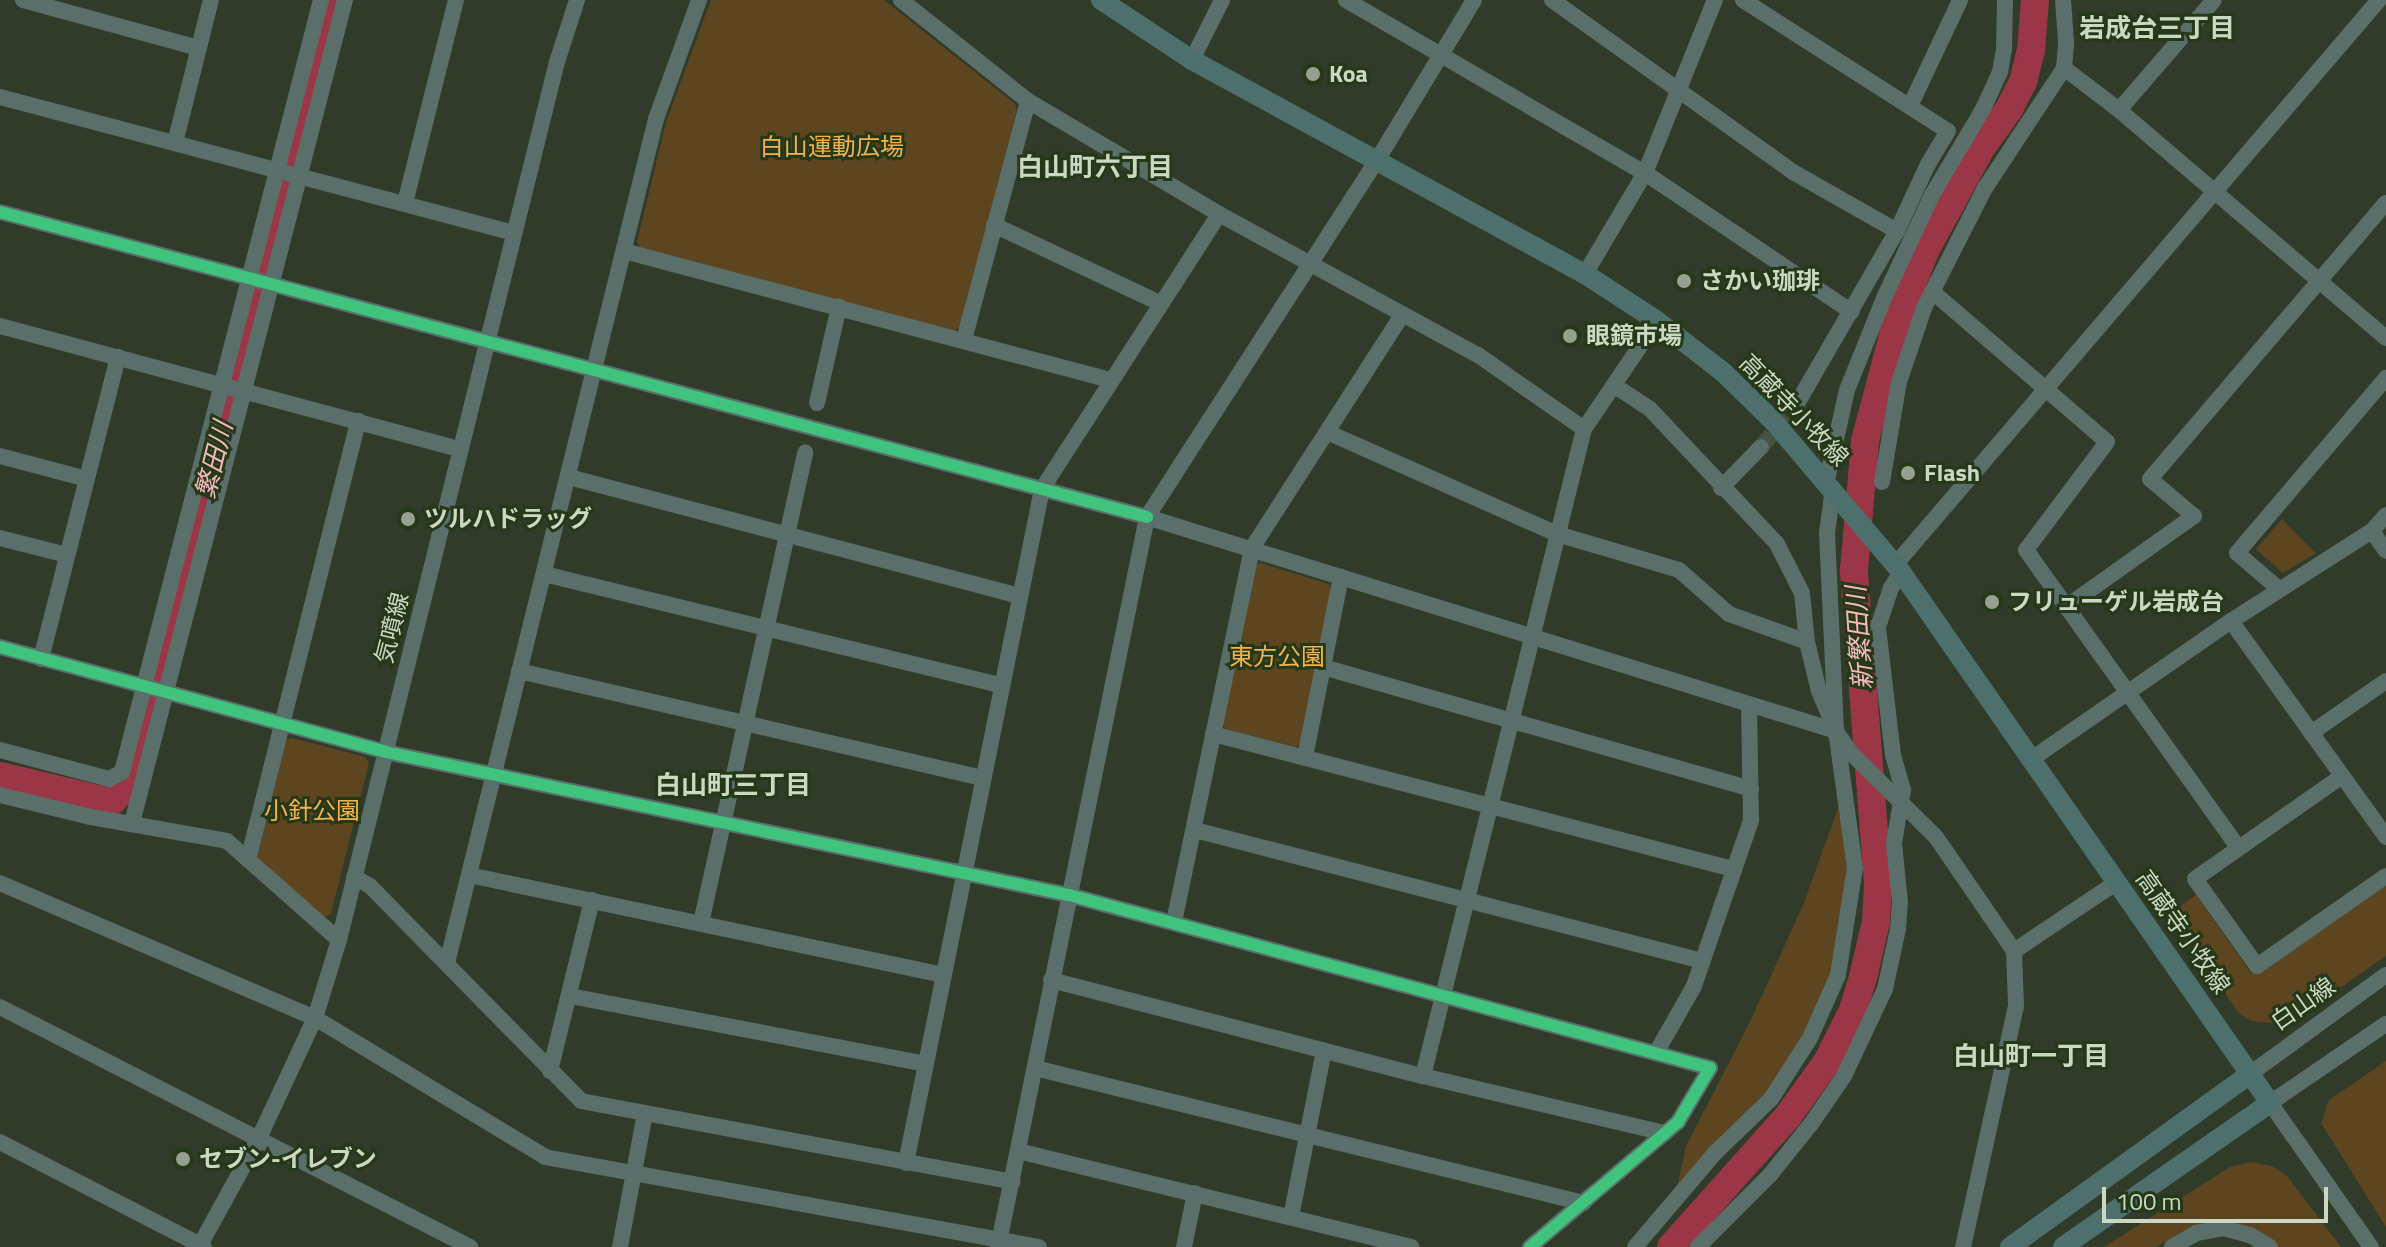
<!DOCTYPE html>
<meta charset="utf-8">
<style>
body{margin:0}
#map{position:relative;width:2386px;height:1247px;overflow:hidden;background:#303b2a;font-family:"Titillium Web","Noto Sans JP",sans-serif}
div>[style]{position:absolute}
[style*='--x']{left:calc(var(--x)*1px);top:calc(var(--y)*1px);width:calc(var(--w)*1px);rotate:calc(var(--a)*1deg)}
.green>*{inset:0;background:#5d461f}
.river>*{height:28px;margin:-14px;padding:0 14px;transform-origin:14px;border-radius:14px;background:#9a3646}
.minor-tunnel>*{height:16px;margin-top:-8px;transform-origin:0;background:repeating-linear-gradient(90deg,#475341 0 16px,transparent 0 24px)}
.minor>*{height:16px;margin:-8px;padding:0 8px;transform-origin:8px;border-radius:8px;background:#5a6e6a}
.major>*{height:20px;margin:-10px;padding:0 10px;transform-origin:10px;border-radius:10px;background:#4d706c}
.cycleway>*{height:12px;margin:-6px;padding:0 6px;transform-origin:6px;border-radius:6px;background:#40c37c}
.dots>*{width:22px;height:22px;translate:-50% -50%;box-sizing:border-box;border:4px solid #253818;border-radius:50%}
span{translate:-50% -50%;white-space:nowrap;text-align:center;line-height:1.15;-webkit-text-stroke:6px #253818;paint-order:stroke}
.poi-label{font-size:24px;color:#cbd8c4;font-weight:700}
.left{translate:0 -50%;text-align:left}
.park-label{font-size:24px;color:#f6b24c}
.street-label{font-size:24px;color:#cbd8c4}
.neighbourhood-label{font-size:26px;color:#cbd8c4;font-weight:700}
.water-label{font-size:26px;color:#f5b9bd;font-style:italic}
.scale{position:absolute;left:2102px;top:1187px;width:226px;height:36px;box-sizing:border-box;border:4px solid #cbd8c4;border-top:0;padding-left:10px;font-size:24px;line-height:28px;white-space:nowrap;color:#cbd8c4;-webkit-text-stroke:6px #253818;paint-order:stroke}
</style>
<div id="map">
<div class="green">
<div style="clip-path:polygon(711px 0,884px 0,1015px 104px,1017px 110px,960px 327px,954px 331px,640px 247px,637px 242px,666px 122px)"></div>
<div style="clip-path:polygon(2282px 519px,2316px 553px,2283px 573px,2256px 549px)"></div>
<div style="clip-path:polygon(1260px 563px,1329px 584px,1332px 590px,1301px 743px,1296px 747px,1226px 729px,1222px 724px,1254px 566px)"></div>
<div style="clip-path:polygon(292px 738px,365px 757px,369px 763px,331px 914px,321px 918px,256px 859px,285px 741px)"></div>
<div style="clip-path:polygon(1840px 803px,1850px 855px,1834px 973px,1802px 1044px,1768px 1095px,1677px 1188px,1686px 1146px,1750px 1022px,1803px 905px)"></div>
<div style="clip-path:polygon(2386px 886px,2386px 956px,2303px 1014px,2281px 1024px,2251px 1021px,2239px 1013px,2169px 914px,2196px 895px,2251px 973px,2259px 974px)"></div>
<div style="clip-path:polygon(2386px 1061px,2386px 1227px,2321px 1123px,2329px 1100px)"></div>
<div style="clip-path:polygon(2251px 1162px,2272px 1166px,2287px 1176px,2341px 1247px,2276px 1247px,2270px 1240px,2183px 1231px,2156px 1247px,2104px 1247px,2230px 1167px)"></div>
</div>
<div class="river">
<div style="--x:0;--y:776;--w:114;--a:13.2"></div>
<div style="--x:111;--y:802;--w:27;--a:-45"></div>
<div style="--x:130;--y:783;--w:809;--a:-75.53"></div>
<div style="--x:1671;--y:1247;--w:176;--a:-48.2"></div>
<div style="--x:1788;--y:1116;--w:67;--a:-54.2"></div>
<div style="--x:1827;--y:1062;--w:58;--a:-63.4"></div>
<div style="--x:1853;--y:1010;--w:39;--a:-73"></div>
<div style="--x:1864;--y:973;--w:52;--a:-76.8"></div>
<div style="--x:1876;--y:922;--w:38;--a:-87"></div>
<div style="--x:1878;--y:884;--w:315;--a:-94.4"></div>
<div style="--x:1854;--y:570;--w:129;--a:-85.1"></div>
<div style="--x:1865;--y:441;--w:124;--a:-75.1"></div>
<div style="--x:1897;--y:321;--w:78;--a:-68.1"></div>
<div style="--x:1926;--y:249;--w:115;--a:-61.4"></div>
<div style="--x:1981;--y:148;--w:48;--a:-54.3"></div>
<div style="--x:2009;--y:109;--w:30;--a:-63"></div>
<div style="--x:2023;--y:82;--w:32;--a:-76"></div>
<div style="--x:2031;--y:51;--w:51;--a:-85.5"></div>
</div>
<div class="minor-tunnel">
<div style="--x:1761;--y:447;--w:52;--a:-49.6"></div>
</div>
<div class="minor">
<div style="--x:23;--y:0;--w:181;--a:15.3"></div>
<div style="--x:901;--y:0;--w:162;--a:38.5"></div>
<div style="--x:1028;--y:101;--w:222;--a:30.6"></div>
<div style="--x:1219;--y:214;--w:295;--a:28.6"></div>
<div style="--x:1478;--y:355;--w:129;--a:34.9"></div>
<div style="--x:1346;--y:0;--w:345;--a:30.1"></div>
<div style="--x:1645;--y:173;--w:249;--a:33.9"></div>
<div style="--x:1552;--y:0;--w:296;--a:35.5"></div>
<div style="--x:1793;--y:172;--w:120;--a:29.6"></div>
<div style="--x:1743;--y:0;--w:243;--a:32.6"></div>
<div style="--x:1948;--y:131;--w:39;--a:121"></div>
<div style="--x:1928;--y:164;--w:74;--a:114.8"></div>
<div style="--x:1897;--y:231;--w:203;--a:120.1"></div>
<div style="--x:1192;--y:60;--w:67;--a:-63.4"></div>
<div style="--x:2064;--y:68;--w:69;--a:37.4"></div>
<div style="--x:2119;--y:110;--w:351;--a:40.5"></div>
<div style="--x:0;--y:97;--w:532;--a:14.82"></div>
<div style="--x:1910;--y:106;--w:117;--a:-64.7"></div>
<div style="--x:2119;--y:110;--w:145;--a:-49.2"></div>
<div style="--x:175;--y:143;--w:147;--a:-75.9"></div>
<div style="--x:405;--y:203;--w:209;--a:-75.9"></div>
<div style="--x:0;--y:212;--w:1187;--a:14.89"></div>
<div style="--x:1147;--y:517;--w:721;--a:17.25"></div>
<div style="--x:994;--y:225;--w:183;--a:25.2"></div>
<div style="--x:624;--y:251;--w:503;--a:14.87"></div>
<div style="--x:1585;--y:274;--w:117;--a:-59.3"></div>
<div style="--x:1645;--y:173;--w:187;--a:-68"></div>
<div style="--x:1934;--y:293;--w:228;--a:40.7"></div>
<div style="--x:2107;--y:442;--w:135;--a:126.9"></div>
<div style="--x:2026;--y:550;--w:365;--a:54.5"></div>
<div style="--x:0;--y:326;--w:476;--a:15"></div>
<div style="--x:964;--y:340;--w:247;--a:-75"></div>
<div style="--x:1615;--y:386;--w:42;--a:33.3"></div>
<div style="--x:1650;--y:409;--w:185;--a:46.7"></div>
<div style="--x:1777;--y:544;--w:55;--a:63"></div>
<div style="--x:1802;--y:593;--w:49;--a:84.2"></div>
<div style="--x:1807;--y:642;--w:50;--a:76.2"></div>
<div style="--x:1819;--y:691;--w:43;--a:67"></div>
<div style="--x:1836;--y:731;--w:25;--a:56"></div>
<div style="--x:1850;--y:752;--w:121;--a:44.7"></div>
<div style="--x:1936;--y:837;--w:138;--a:55.6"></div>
<div style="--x:2014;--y:951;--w:55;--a:87.9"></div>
<div style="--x:2016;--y:1006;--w:247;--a:102.4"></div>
<div style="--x:817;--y:403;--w:99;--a:-77.2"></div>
<div style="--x:1327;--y:432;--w:252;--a:23.9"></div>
<div style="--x:1557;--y:534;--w:127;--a:16.4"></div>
<div style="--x:1679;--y:570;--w:67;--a:41.3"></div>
<div style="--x:1729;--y:614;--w:83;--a:19.7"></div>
<div style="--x:0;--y:456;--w:90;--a:14.8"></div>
<div style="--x:569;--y:477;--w:466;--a:14.8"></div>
<div style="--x:1827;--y:480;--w:92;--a:-77.5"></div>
<div style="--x:1847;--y:390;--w:99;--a:-68.1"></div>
<div style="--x:1884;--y:298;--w:114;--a:-65"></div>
<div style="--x:1932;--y:195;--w:100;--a:-59.3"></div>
<div style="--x:1983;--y:109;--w:41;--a:-65.3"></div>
<div style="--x:2000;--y:72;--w:23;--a:-80"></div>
<div style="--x:2004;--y:49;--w:49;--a:-88.8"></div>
<div style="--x:1882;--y:482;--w:101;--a:-80.4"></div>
<div style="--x:1899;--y:382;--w:78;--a:-71.3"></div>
<div style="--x:1924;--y:308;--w:135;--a:-63.1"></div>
<div style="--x:1985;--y:188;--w:144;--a:-56.6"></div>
<div style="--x:2064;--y:68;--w:25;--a:-85"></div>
<div style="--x:2066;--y:43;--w:43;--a:-94"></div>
<div style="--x:1721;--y:488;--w:57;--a:-45.7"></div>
<div style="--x:2372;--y:531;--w:24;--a:55"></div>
<div style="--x:0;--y:538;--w:69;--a:14.2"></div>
<div style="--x:1895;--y:565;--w:744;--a:-49.42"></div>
<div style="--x:544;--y:574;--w:470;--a:13.7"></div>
<div style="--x:2279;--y:589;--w:55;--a:-139.4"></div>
<div style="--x:2237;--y:553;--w:230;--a:-49.6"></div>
<div style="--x:2066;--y:607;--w:157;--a:-35.4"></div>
<div style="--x:2194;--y:516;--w:57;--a:-139.9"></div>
<div style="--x:2150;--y:479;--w:363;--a:-49.5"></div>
<div style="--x:2231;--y:621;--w:266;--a:54.3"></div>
<div style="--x:0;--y:647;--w:400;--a:15.2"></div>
<div style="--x:386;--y:752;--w:698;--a:11.83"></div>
<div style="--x:1069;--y:895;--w:664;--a:15.1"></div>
<div style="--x:1710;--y:1068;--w:63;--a:120.7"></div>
<div style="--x:1678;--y:1122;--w:194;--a:139.8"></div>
<div style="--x:41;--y:659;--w:312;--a:-75.7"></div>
<div style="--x:1323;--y:667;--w:445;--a:15.9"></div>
<div style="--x:519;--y:671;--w:475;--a:13"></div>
<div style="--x:2311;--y:733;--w:91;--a:-34.7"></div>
<div style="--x:1213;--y:734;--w:537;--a:14.55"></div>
<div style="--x:0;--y:750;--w:113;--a:14.9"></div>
<div style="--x:109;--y:779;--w:15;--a:-28"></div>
<div style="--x:122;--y:772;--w:797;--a:-75.55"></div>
<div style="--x:1305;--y:757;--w:184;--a:-78.7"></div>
<div style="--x:2033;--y:758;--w:241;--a:-34.7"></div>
<div style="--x:2231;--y:621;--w:167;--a:-32.6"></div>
<div style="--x:2372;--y:531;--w:21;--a:-49"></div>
<div style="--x:2342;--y:776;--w:179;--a:145"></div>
<div style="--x:2195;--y:879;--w:107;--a:54.5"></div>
<div style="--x:2257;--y:966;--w:157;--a:-34.9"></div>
<div style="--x:0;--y:795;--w:94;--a:13.6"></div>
<div style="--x:91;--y:817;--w:138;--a:10"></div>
<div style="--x:227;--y:841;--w:149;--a:41.5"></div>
<div style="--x:132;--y:823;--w:850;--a:-75.49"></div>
<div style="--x:1195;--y:830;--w:524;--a:14.49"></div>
<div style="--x:248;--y:860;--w:453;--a:-75.9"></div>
<div style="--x:469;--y:875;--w:484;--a:11.9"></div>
<div style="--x:354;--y:877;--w:18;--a:29"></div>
<div style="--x:370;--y:886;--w:301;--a:45.5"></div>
<div style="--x:581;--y:1101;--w:439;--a:10.6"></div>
<div style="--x:0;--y:883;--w:343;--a:23.2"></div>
<div style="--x:315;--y:1018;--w:269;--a:31.1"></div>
<div style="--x:545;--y:1157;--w:502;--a:10.33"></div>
<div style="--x:1174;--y:922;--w:382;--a:-78.2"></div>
<div style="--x:1252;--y:548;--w:277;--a:-57.2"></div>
<div style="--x:701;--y:923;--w:482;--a:-77.5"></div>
<div style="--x:2014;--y:951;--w:124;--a:-33.8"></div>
<div style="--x:447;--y:963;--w:869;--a:-76.09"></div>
<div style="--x:656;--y:119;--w:127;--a:-70.1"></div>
<div style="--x:1051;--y:980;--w:384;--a:14.5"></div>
<div style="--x:1423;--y:1076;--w:249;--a:13.3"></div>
<div style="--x:570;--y:996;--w:362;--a:10.8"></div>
<div style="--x:0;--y:1007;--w:528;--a:27.05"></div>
<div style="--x:1656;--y:1053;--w:77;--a:-60.4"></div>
<div style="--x:1694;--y:986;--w:176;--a:-71"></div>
<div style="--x:1751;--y:820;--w:114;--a:-91"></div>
<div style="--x:1035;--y:1068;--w:565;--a:13.82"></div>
<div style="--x:550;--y:1071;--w:176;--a:-76.2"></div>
<div style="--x:2250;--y:1074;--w:168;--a:-36.1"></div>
<div style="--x:1423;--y:1076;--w:667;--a:-76.03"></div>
<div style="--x:1584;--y:429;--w:130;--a:-55.9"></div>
<div style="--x:0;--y:1142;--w:229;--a:27.2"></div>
<div style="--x:1018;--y:1151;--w:405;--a:13.7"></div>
<div style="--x:906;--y:1163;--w:688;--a:-78.59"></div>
<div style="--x:1042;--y:489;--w:327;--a:-57.2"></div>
<div style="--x:1291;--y:1217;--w:170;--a:-78.8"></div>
<div style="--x:199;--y:1247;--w:124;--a:-61.2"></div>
<div style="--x:259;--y:1138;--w:132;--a:-65"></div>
<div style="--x:315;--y:1018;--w:82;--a:-72.9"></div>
<div style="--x:339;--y:940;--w:905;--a:-76.06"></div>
<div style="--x:557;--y:62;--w:65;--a:-72.1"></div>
<div style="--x:620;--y:1247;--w:135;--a:-79.4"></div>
<div style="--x:998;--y:1247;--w:745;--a:-78.46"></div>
<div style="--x:1147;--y:517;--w:422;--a:-57.2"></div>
<div style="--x:1376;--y:162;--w:189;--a:-58.8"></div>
<div style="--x:1184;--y:1247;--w:55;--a:-78.5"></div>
<div style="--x:1635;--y:1247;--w:123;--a:-49.6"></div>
<div style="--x:1715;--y:1153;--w:78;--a:-44"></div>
<div style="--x:1771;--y:1099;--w:72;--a:-57.4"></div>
<div style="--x:1810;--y:1038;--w:69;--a:-66"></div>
<div style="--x:1838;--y:975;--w:108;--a:-81"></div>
<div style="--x:1855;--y:868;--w:138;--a:-97.9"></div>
<div style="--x:1836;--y:731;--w:198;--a:-92.6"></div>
<div style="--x:1827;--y:533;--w:45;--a:-82.4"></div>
<div style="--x:1698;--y:1247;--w:102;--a:-45"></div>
<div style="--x:1770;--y:1175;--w:65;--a:-51.2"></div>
<div style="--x:1811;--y:1124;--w:58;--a:-55.5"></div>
<div style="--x:1844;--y:1076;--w:96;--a:-64.8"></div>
<div style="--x:1885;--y:989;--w:61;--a:-77.8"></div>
<div style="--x:1898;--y:929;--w:27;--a:-86"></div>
<div style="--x:1900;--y:902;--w:59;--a:-95.8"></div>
<div style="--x:1894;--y:843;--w:54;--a:-80.4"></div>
<div style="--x:1903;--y:790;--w:36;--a:-106"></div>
<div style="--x:1893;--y:755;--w:129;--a:-96.7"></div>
<div style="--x:1878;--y:627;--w:41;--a:-71.6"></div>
<div style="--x:1891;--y:588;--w:19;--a:-58"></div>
<div style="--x:2172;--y:1247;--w:28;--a:-30"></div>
<div style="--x:2196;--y:1233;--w:27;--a:-10"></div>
<div style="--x:2223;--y:1228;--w:28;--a:15"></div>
<div style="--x:2250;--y:1235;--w:23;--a:31"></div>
<div style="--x:2371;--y:1247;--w:176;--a:-125"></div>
<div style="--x:2270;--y:1103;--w:140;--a:-34.3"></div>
</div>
<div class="major">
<div style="--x:1101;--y:0;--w:109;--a:33.4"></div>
<div style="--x:1192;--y:60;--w:447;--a:28.6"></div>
<div style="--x:1585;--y:274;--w:86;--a:33.1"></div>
<div style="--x:1657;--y:321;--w:83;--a:37.7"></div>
<div style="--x:1723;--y:372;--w:71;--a:44.4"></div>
<div style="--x:1774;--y:422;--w:197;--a:49.7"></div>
<div style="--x:1901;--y:572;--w:647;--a:55.2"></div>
<div style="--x:2270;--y:1103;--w:252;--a:145.2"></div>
<div style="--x:2010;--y:1247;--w:296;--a:-35.8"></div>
</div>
<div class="cycleway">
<div style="--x:0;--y:212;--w:1187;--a:14.89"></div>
<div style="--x:0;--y:647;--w:400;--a:15.2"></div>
<div style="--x:386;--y:752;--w:698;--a:11.83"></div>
<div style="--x:1069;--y:895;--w:664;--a:15.1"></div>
<div style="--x:1710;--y:1068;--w:63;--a:120.7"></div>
<div style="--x:1678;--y:1122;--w:194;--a:139.8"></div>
</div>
<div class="dots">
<div style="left:1313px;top:74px;background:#95a18e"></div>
<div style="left:1684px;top:281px;background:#95a18e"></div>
<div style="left:1570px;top:336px;background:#95a18e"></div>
<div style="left:1908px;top:473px;background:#95a18e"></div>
<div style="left:408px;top:519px;background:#95a18e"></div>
<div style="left:1992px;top:602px;background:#95a18e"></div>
<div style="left:183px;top:1159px;background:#95a18e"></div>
</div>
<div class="poi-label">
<span class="left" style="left:1329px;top:74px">Koa</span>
<span class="left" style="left:1700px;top:281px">さかい珈琲</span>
<span class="left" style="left:1586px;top:336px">眼鏡市場</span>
<span class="left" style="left:1924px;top:473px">Flash</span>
<span class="left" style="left:424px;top:519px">ツルハドラッグ</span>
<span class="left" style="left:2008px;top:602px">フリューゲル岩成台</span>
<span class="left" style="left:199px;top:1159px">セブン-イレブン</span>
</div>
<div class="park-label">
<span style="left:832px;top:147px">白山運動広場</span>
<span style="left:1277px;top:657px">東方公園</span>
<span style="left:312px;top:811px">小針公園</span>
</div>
<div class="street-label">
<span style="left:1794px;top:410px;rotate:46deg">高蔵寺小牧線</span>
<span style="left:392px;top:628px;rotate:-76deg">気噴線</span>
<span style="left:2183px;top:932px;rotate:55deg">高蔵寺小牧線</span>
<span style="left:2303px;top:1004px;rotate:-35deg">白山線</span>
</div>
<div class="neighbourhood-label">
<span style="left:2157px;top:28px">岩成台三丁目</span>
<span style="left:1095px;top:167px">白山町六丁目</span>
<span style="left:733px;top:785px">白山町三丁目</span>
<span style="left:2031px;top:1056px">白山町一丁目</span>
</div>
<div class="water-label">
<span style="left:214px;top:460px;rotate:-76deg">繁田川</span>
<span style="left:1859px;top:638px;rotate:-94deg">新繁田川</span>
</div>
<div class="scale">100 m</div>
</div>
